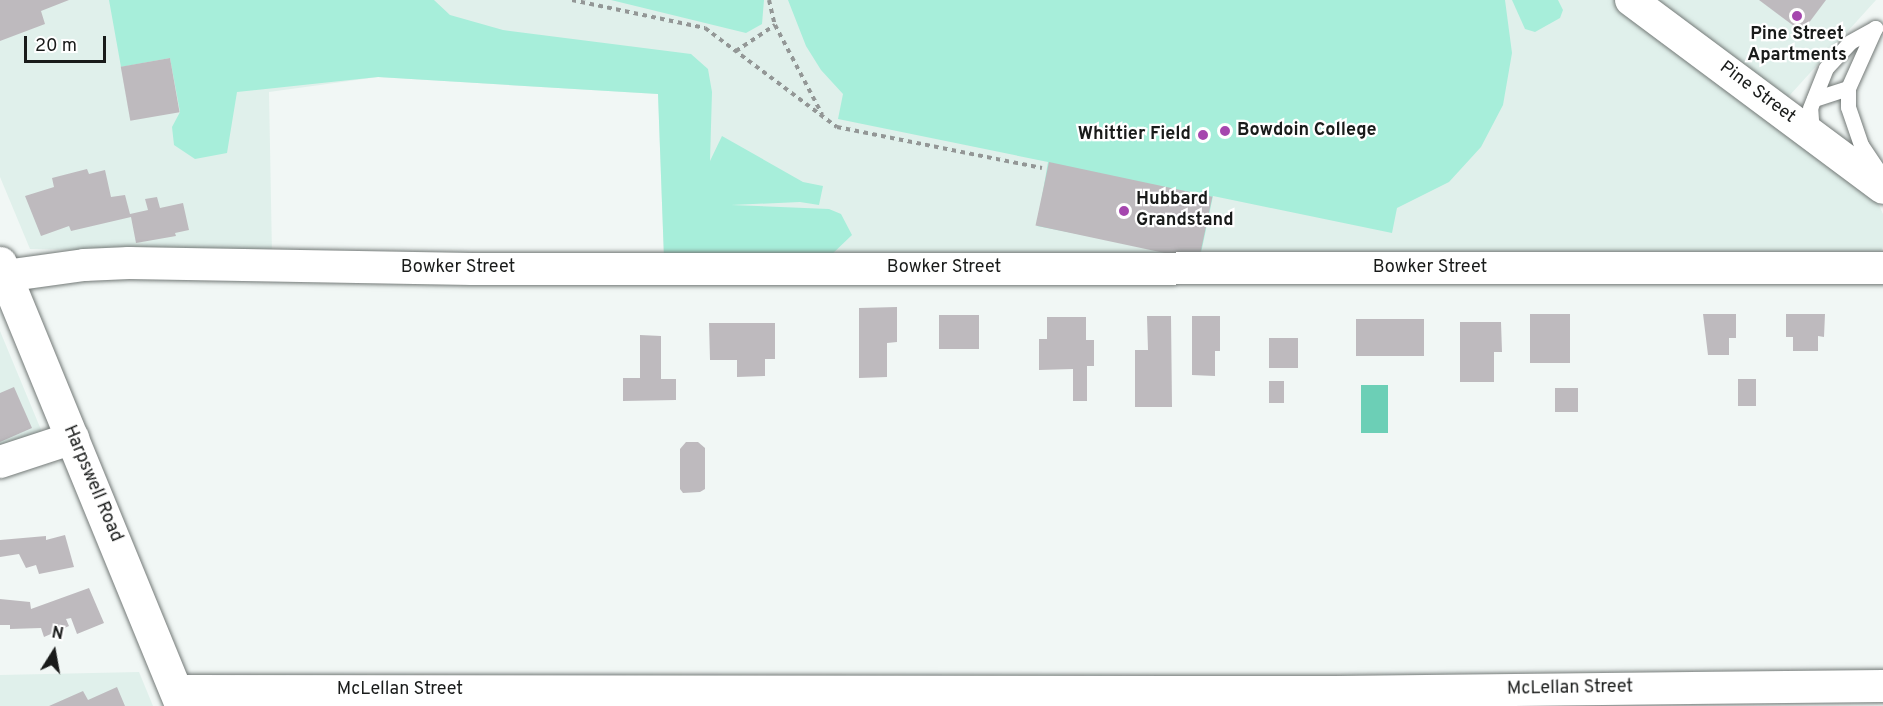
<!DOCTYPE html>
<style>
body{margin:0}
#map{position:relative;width:1883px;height:706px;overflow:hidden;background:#f1f7f5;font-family:Overpass,sans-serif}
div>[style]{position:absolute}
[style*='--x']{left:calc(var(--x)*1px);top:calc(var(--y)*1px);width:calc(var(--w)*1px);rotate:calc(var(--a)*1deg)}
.built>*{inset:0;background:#e0f0eb}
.green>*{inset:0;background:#a7eeda}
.water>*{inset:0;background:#6ccfb6;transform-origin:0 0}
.building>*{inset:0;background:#bebabe;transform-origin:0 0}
.path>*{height:4px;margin-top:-2px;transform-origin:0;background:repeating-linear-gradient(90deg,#939796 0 4.5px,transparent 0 9px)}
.roads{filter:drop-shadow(0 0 2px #737977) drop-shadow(0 0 2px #737977)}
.lane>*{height:15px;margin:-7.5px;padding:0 7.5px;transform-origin:7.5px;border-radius:7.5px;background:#fff}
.street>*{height:32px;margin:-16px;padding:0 16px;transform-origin:16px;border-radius:16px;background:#fff}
.secondary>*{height:33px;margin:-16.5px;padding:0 16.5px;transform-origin:16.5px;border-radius:16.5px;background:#fff}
.dots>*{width:16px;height:16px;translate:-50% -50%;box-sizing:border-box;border:3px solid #fff;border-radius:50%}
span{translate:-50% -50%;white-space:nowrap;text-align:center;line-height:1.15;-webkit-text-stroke:4.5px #fff;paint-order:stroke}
.poi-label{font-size:18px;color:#191b1a;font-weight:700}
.left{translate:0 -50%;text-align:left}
.right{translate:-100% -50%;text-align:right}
.street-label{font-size:18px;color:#191b1a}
.north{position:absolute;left:24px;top:622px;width:60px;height:60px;-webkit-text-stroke:4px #fff;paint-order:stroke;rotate:11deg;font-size:16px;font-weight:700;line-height:24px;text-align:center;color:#191b1a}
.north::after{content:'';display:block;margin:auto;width:21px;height:27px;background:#191b1a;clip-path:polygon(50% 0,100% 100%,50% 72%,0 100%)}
.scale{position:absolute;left:24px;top:36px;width:82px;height:27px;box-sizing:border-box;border:3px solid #191b1a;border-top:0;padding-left:8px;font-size:18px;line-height:21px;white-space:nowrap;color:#191b1a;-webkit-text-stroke:4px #fff;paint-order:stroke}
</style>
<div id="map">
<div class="built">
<div style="clip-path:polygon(0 0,1876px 0,1770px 117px,1876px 199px,1883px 214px,1883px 247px,1880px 253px,664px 258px,658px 94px,378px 77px,269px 92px,272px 254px,30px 249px,0 177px)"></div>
<div style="clip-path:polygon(0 331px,44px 437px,0 452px)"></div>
<div style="clip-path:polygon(139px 672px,153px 706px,0 706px,0 675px)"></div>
</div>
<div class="green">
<div style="clip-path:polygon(109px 0,434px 0,450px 15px,503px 30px,691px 54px,708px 69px,712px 92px,710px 161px,722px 136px,803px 182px,823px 186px,819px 205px,800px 202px,731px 205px,829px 209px,841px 214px,852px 235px,829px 257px,664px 258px,658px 94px,378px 77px,237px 92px,227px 153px,195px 159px,174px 145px,172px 127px,180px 112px,170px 58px,121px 67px)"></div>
<div style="clip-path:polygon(611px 0,764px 0,762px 24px,746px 33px)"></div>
<div style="clip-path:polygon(788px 0,1505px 0,1512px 53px,1503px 105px,1481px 147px,1449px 182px,1397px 208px,1392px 233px,1213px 196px,1200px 258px,1037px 226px,1048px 162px,838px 119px,843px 94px,821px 70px,806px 46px)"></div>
<div style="clip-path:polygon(1512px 0,1558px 0,1563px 10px,1560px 18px,1535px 32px,1525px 29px)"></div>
</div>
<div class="water">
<div style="left:1361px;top:385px;width:27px;height:48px"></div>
</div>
<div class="building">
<div style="clip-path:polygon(0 0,69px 0,41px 11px,45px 24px,0 41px)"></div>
<div style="clip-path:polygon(1759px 0,1826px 0,1802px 32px)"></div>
<div style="left:170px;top:58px;width:55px;height:50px;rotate:80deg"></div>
<div style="left:1049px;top:162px;width:167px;height:65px;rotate:12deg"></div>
<div style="clip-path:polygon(87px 169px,89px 174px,105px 170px,111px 197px,125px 195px,130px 214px,148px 210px,145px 199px,157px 197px,160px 208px,183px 203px,189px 230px,175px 233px,176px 236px,136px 243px,131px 217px,71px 231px,69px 226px,41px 236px,25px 196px,54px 187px,52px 178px)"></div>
<div style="clip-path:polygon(897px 307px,897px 342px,887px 343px,887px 377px,859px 378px,859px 308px)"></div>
<div style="left:1530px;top:314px;width:40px;height:49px"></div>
<div style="clip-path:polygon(1703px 314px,1736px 314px,1736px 338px,1729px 338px,1729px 355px,1708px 355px)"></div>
<div style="clip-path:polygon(1786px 314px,1825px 314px,1824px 337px,1818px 336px,1818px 351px,1793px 351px,1793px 337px,1786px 337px)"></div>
<div style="left:939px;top:315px;width:40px;height:34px"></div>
<div style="clip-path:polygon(1147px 316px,1171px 316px,1172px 407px,1135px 407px,1135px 350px,1148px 350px)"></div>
<div style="clip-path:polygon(1192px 316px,1220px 316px,1220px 351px,1215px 351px,1215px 376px,1192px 375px)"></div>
<div style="clip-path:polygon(1047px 317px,1086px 317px,1086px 340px,1094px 340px,1094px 366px,1087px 366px,1087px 401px,1073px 401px,1073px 369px,1039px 370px,1039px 339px,1047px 339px)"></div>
<div style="left:1356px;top:319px;width:68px;height:37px"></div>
<div style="clip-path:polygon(1460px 322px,1501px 322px,1502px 352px,1494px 352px,1494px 382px,1460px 382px)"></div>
<div style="clip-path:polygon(709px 323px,775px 323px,775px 359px,765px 359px,765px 376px,737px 377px,737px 360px,710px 360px)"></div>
<div style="clip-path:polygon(640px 335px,661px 336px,661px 379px,676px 379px,676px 400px,623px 401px,623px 378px,640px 378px)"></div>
<div style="left:1269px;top:338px;width:29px;height:30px"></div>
<div style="left:1738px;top:379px;width:18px;height:27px"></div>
<div style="left:1269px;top:381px;width:15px;height:22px"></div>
<div style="clip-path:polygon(14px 387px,32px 428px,0 442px,0 393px)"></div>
<div style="left:1555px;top:388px;width:23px;height:24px"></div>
<div style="clip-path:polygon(686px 442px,698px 442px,705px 448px,705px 489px,700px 492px,683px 493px,680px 489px,680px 449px)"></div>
<div style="clip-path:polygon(65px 535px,74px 567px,39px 574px,36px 565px,26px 568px,19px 554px,0 557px,0 540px,46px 536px,46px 540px)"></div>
<div style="clip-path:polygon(89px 588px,104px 623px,77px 634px,71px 618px,66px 619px,69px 626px,44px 637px,41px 628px,10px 629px,10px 625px,0 625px,0 599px,30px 602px,31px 609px)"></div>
<div style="clip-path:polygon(117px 687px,125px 706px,49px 706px,83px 691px,88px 700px)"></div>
</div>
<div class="path">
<div style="--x:572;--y:0;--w:136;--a:11.9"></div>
<div style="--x:705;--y:28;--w:165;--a:36.9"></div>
<div style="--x:837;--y:127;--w:209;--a:11.3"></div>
<div style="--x:769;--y:0;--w:26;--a:77"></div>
<div style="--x:775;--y:25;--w:101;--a:62.2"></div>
<div style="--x:736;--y:51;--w:47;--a:-33.7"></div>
</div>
<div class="roads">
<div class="lane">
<div style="--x:1814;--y:99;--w:36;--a:-18"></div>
<div style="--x:1812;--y:134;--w:26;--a:-94"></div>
<div style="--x:1810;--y:108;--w:43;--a:-68.2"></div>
<div style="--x:1826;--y:68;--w:35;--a:-47"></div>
<div style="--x:1850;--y:42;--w:29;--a:-29"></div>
<div style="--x:1875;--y:28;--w:66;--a:114.2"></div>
<div style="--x:1848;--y:88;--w:19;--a:90"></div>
<div style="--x:1848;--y:107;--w:40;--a:71.1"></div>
<div style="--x:1861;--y:145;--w:36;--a:56"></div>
</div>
<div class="street">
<div style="--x:1631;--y:0;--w:314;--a:36.7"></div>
<div style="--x:5;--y:276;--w:80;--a:-7.9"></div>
<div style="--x:84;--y:265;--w:45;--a:-2.5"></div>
<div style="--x:129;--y:263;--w:343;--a:1"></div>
<div style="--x:472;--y:269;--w:1411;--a:-0.04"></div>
<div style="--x:0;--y:462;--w:77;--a:-18.2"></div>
<div style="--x:177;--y:691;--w:1159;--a:0.05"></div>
<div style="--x:1336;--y:692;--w:547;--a:-0.63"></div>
</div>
<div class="secondary">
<div style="--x:0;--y:263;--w:479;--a:67.7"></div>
</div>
</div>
<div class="dots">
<div style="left:1797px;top:16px;background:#a546ae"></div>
<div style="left:1225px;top:131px;background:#a546ae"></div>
<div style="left:1203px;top:135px;background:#a546ae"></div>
<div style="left:1124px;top:211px;background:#a546ae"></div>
</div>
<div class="poi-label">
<span style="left:1797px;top:46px">Pine Street<br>Apartments</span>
<span class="left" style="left:1237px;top:131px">Bowdoin College</span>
<span class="right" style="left:1191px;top:135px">Whittier Field</span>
<span class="left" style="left:1136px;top:211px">Hubbard<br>Grandstand</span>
</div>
<div class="street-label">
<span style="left:1757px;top:93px;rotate:37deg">Pine Street</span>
<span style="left:458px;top:268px">Bowker Street</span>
<span style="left:944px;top:268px">Bowker Street</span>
<span style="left:1430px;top:268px">Bowker Street</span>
<span style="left:92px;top:484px;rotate:67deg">Harpswell Road</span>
<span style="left:1570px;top:689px;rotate:-1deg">McLellan Street</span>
<span style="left:400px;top:690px">McLellan Street</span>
</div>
<div class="north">N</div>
<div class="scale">20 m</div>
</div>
